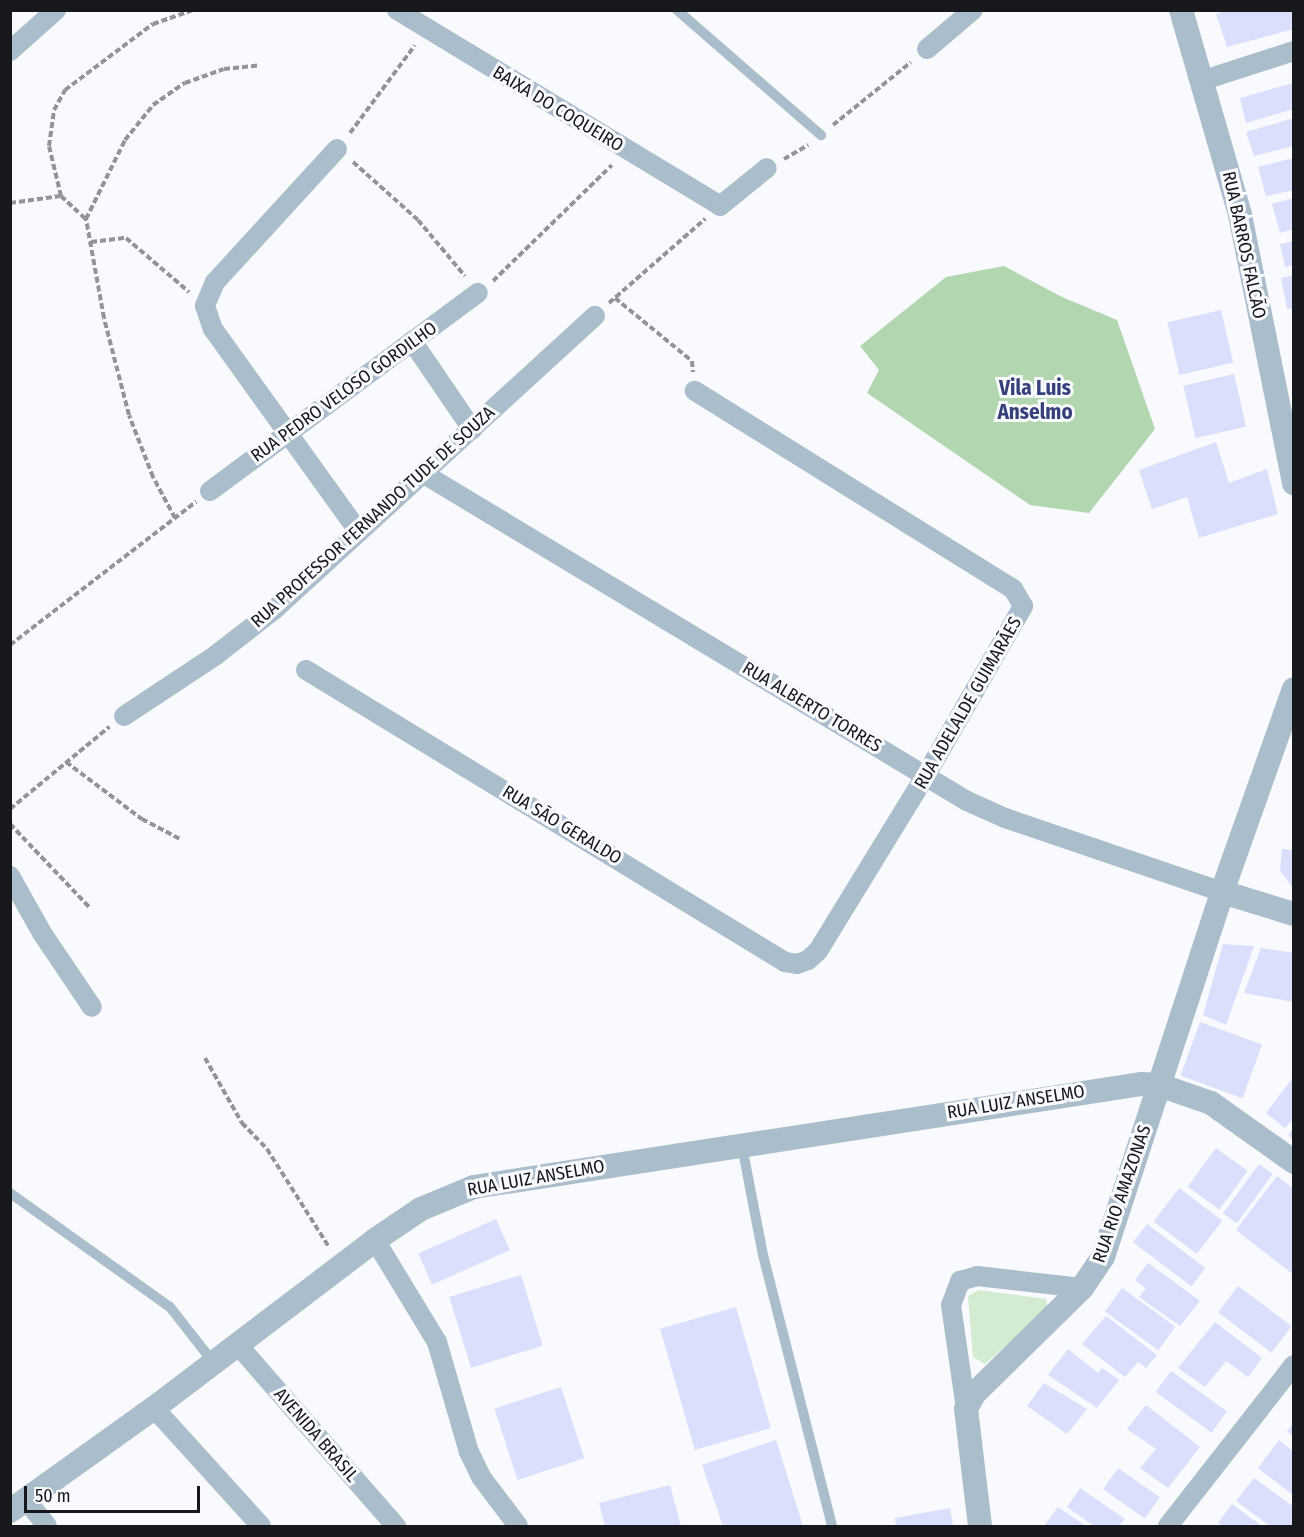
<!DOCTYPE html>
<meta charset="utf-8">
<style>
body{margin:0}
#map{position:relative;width:1304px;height:1537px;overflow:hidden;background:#f9fafd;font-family:"Fira Sans Condensed",sans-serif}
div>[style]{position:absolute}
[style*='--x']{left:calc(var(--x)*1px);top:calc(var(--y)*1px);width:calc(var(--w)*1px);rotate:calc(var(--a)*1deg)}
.green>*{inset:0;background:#d2ebd1}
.forest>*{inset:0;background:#b2d6b0}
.building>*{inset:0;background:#dae0fb;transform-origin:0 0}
.path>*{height:4px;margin-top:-2px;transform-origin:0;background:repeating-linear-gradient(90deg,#939497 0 6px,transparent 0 9px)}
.service>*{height:10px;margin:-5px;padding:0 5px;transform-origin:5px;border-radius:5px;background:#aabdcb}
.minor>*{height:20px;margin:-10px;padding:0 10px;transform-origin:10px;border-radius:10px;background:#aabdcb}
.tertiary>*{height:24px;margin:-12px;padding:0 12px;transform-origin:12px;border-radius:12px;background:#aabdcb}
span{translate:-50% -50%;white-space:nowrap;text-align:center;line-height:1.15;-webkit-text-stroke:6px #f9fafd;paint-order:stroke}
.street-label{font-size:18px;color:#17181b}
.quarter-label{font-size:21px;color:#35407b;font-weight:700}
.frame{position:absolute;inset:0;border:12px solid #17181b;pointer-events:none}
.scale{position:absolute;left:24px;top:1486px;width:176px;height:27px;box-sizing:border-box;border:3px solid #17181b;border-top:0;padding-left:8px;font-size:18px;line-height:21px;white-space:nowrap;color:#17181b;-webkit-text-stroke:4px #f9fafd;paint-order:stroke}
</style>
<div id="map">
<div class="green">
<div style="clip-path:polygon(979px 1290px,1046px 1299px,1048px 1309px,985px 1364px,973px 1357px,968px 1296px)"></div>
</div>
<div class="forest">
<div style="clip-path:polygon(1004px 266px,1062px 297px,1117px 320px,1155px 429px,1089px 513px,1030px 505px,867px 393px,879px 370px,860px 346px,946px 277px)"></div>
</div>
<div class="building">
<div style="clip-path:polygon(1227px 10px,1291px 10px,1294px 29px,1227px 47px,1216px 14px)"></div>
<div style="clip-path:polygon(1293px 83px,1294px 109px,1246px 123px,1240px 98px)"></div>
<div style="clip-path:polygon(1294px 118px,1294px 146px,1254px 156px,1246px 132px)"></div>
<div style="clip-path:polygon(1294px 158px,1294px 190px,1266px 196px,1258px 167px)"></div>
<div style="clip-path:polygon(1294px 198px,1294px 229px,1280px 233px,1272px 204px)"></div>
<div style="clip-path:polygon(1294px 241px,1294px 265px,1285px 267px,1280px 244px)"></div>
<div style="clip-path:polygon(1294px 275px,1294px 308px,1287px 309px,1281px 278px)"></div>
<div style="left:1221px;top:310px;width:54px;height:55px;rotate:77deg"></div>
<div style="left:1234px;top:374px;width:54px;height:52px;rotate:77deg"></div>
<div style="clip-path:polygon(1216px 442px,1229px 483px,1267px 469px,1278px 514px,1199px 538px,1187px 497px,1152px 509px,1139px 470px)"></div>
<div style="clip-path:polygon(1282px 849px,1294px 850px,1294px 890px,1280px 870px)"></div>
<div style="clip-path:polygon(1223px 944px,1254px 946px,1226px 1025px,1203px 1015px)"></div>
<div style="clip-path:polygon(1261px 948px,1294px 953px,1294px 1002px,1244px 993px)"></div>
<div style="left:1200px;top:1022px;width:66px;height:57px;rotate:20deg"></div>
<div style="clip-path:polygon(1294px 1076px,1294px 1118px,1285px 1128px,1266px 1113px)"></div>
<div style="clip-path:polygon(1294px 1128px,1294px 1140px,1288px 1135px)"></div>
<div style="left:1216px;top:1148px;width:39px;height:48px;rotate:36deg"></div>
<div style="left:1259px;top:1164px;width:17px;height:61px;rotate:36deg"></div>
<div style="clip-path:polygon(1277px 1176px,1294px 1189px,1294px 1275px,1236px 1230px)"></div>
<div style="left:1179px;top:1188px;width:54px;height:42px;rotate:37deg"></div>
<div style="left:496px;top:1219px;width:34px;height:85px;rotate:66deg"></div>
<div style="left:1147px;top:1224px;width:73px;height:23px;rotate:37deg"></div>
<div style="clip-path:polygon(1148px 1263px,1200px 1301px,1180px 1326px,1139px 1297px,1146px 1288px,1135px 1280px)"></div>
<div style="left:521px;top:1275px;width:74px;height:75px;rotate:73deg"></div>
<div style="left:1238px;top:1286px;width:67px;height:33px;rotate:37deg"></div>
<div style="left:1122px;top:1288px;width:66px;height:29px;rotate:36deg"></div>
<div style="left:736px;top:1307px;width:126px;height:79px;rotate:74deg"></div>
<div style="clip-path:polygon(1106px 1316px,1157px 1355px,1146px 1368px,1138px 1362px,1125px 1377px,1082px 1344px)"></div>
<div style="clip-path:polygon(1215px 1322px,1262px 1358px,1248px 1377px,1226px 1361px,1205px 1387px,1178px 1368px)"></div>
<div style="clip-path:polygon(1068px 1349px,1098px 1373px,1102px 1368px,1119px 1380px,1097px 1408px,1048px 1375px)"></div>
<div style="left:1171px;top:1371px;width:69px;height:26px;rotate:36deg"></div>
<div style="clip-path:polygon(1044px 1383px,1087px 1409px,1067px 1434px,1027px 1406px)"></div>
<div style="left:561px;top:1387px;width:75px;height:70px;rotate:72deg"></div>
<div style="clip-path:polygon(1146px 1405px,1200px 1447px,1168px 1488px,1140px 1468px,1156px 1449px,1127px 1429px)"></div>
<div style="clip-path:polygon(1294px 1422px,1294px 1437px,1287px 1431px)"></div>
<div style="clip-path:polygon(776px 1440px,803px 1526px,723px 1526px,702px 1465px)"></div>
<div style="clip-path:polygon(1279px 1440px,1294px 1452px,1294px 1496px,1258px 1468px)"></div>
<div style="left:1118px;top:1468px;width:51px;height:26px;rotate:35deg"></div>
<div style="clip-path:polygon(1254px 1478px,1294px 1507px,1294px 1526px,1270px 1526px,1236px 1501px)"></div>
<div style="clip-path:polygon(670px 1485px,681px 1526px,605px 1526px,599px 1503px)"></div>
<div style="clip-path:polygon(1080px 1488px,1125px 1519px,1119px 1526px,1094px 1526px,1067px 1507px)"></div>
<div style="clip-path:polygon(1232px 1504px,1262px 1526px,1223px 1526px,1218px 1523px)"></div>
<div style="clip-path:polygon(1058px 1507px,1086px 1526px,1044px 1526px)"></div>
<div style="clip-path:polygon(950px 1508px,953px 1526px,896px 1526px,895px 1518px)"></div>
</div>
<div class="path">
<div style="--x:833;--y:125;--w:100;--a:-38.9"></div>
<div style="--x:350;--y:133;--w:109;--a:-53.5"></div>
<div style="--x:784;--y:159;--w:28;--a:-30"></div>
<div style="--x:353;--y:162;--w:87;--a:41.7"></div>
<div style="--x:418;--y:220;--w:73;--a:50"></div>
<div style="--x:61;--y:196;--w:51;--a:-103.5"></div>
<div style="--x:49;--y:146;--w:36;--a:-82"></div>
<div style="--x:54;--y:110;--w:23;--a:-61"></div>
<div style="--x:65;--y:90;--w:110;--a:-36.9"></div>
<div style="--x:153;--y:24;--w:42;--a:-19.3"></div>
<div style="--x:10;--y:203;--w:51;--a:-7.8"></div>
<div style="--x:61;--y:196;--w:34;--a:43"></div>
<div style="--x:91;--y:242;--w:35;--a:-7"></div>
<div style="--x:126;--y:238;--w:83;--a:40.6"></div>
<div style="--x:493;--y:281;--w:166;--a:-44.3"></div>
<div style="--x:615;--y:298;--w:99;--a:39.3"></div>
<div style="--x:692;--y:361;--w:11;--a:85"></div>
<div style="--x:609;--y:303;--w:128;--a:-41.2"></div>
<div style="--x:175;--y:518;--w:47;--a:-118.2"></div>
<div style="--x:153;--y:477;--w:66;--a:-111.2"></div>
<div style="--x:129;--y:415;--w:100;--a:-104.5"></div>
<div style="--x:104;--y:318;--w:101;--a:-100.3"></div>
<div style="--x:86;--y:219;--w:88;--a:-63.7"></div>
<div style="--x:125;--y:140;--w:45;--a:-51.3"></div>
<div style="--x:153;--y:105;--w:39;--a:-35"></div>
<div style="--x:185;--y:83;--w:41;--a:-19.7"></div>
<div style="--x:224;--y:69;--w:36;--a:-6"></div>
<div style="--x:10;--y:645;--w:235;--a:-37.6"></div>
<div style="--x:66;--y:762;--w:95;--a:36.9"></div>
<div style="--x:142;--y:819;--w:43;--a:27.8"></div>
<div style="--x:10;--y:809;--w:129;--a:-39.6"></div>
<div style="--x:10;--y:824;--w:117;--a:46.4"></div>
<div style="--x:205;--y:1058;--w:75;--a:60.4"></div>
<div style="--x:242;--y:1123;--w:36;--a:46"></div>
<div style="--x:267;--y:1149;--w:116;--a:57.7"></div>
</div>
<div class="service">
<div style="--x:677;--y:10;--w:191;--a:41"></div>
<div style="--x:742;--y:1146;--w:111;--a:79.1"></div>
<div style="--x:763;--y:1255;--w:280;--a:75.7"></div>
<div style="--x:10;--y:1193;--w:196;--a:35.5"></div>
<div style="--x:170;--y:1307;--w:70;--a:52"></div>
</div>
<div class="minor">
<div style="--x:397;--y:10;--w:378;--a:31.2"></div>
<div style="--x:720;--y:206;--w:60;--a:-39"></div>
<div style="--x:927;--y:49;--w:60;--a:-40.3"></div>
<div style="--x:10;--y:51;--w:62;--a:-41.7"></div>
<div style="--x:1204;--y:80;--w:95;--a:-17.9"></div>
<div style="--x:337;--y:149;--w:180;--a:132.5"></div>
<div style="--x:215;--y:282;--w:26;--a:113"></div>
<div style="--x:205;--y:306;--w:24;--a:71"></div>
<div style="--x:213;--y:329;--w:250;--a:54.3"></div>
<div style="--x:412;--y:341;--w:107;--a:55.7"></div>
<div style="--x:424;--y:474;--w:634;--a:31.06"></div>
<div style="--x:967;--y:801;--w:42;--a:24.1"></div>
<div style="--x:1005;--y:818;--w:229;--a:18.8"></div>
<div style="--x:210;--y:491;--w:333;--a:-36.5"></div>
<div style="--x:306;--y:670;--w:561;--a:31.37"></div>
<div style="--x:785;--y:962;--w:12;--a:9"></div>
<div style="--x:797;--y:964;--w:12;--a:-20"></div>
<div style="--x:808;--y:960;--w:13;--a:-42"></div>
<div style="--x:818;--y:951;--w:206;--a:-58.5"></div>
<div style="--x:926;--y:775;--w:195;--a:-60.1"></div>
<div style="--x:1023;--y:606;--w:20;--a:-120"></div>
<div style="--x:1013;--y:589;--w:375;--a:-148.1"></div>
<div style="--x:124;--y:716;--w:110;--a:-33.5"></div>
<div style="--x:216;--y:655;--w:75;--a:-37.9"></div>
<div style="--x:275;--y:609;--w:434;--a:-42.5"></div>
<div style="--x:10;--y:876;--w:65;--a:60.7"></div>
<div style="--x:42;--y:933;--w:89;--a:56"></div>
<div style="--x:375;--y:1240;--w:119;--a:58.7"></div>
<div style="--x:437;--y:1342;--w:115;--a:73.8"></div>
<div style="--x:469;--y:1452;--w:28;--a:64"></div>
<div style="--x:481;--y:1477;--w:61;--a:52.9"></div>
<div style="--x:237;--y:1344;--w:242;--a:48.9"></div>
<div style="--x:154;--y:1408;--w:159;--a:47.8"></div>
<div style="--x:966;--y:1409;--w:105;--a:-98.2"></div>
<div style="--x:951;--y:1305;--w:26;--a:-69"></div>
<div style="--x:960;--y:1281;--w:18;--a:-16"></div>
<div style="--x:977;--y:1276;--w:106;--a:6.5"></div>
<div style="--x:26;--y:1500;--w:33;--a:51"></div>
<div style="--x:1168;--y:1526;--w:204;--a:-52"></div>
</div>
<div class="tertiary">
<div style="--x:1181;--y:10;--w:213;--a:73.9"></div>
<div style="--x:1240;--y:215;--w:274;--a:78.6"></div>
<div style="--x:1222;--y:892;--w:75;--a:17"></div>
<div style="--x:10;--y:1511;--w:177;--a:-35.6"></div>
<div style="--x:154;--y:1408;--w:278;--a:-37.2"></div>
<div style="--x:375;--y:1240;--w:55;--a:-34"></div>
<div style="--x:421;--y:1209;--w:57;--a:-22.5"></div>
<div style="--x:474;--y:1187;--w:676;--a:-8.77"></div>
<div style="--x:1142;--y:1084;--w:17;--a:3"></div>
<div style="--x:1159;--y:1085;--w:55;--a:19.1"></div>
<div style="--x:1211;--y:1103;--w:102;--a:35.4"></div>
<div style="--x:980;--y:1526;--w:118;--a:-96.8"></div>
<div style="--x:966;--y:1409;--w:17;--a:-62"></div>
<div style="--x:974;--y:1394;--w:151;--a:-44.5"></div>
<div style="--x:1082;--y:1288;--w:37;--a:-56"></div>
<div style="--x:1103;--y:1257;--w:384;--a:-71.9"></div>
<div style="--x:1222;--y:892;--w:215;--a:-70.5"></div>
</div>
<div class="street-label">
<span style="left:558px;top:109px;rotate:31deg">BAIXA DO COQUEIRO</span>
<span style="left:1244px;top:245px;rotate:78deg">RUA BARROS FALCÃO</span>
<span style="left:344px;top:392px;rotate:-36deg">RUA PEDRO VELOSO GORDILHO</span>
<span style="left:373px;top:517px;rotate:-42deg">RUA PROFESSOR FERNANDO TUDE DE SOUZA</span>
<span style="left:968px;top:703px;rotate:-60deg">RUA ADELALDE GUIMARÃES</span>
<span style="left:812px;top:707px;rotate:31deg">RUA ALBERTO TORRES</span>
<span style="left:562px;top:825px;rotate:31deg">RUA SĀO GERALDO</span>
<span style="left:1016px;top:1102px;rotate:-9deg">RUA LUIZ ANSELMO</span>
<span style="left:536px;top:1178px;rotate:-10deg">RUA LUIZ ANSELMO</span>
<span style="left:1122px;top:1194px;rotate:-71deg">RUA RIO AMAZONAS</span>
<span style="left:316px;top:1435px;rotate:49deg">AVENIDA BRASIL</span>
</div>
<div class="quarter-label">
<span style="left:1035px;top:400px">Vila Luis<br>Anselmo</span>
</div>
<div class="frame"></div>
<div class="scale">50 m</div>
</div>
